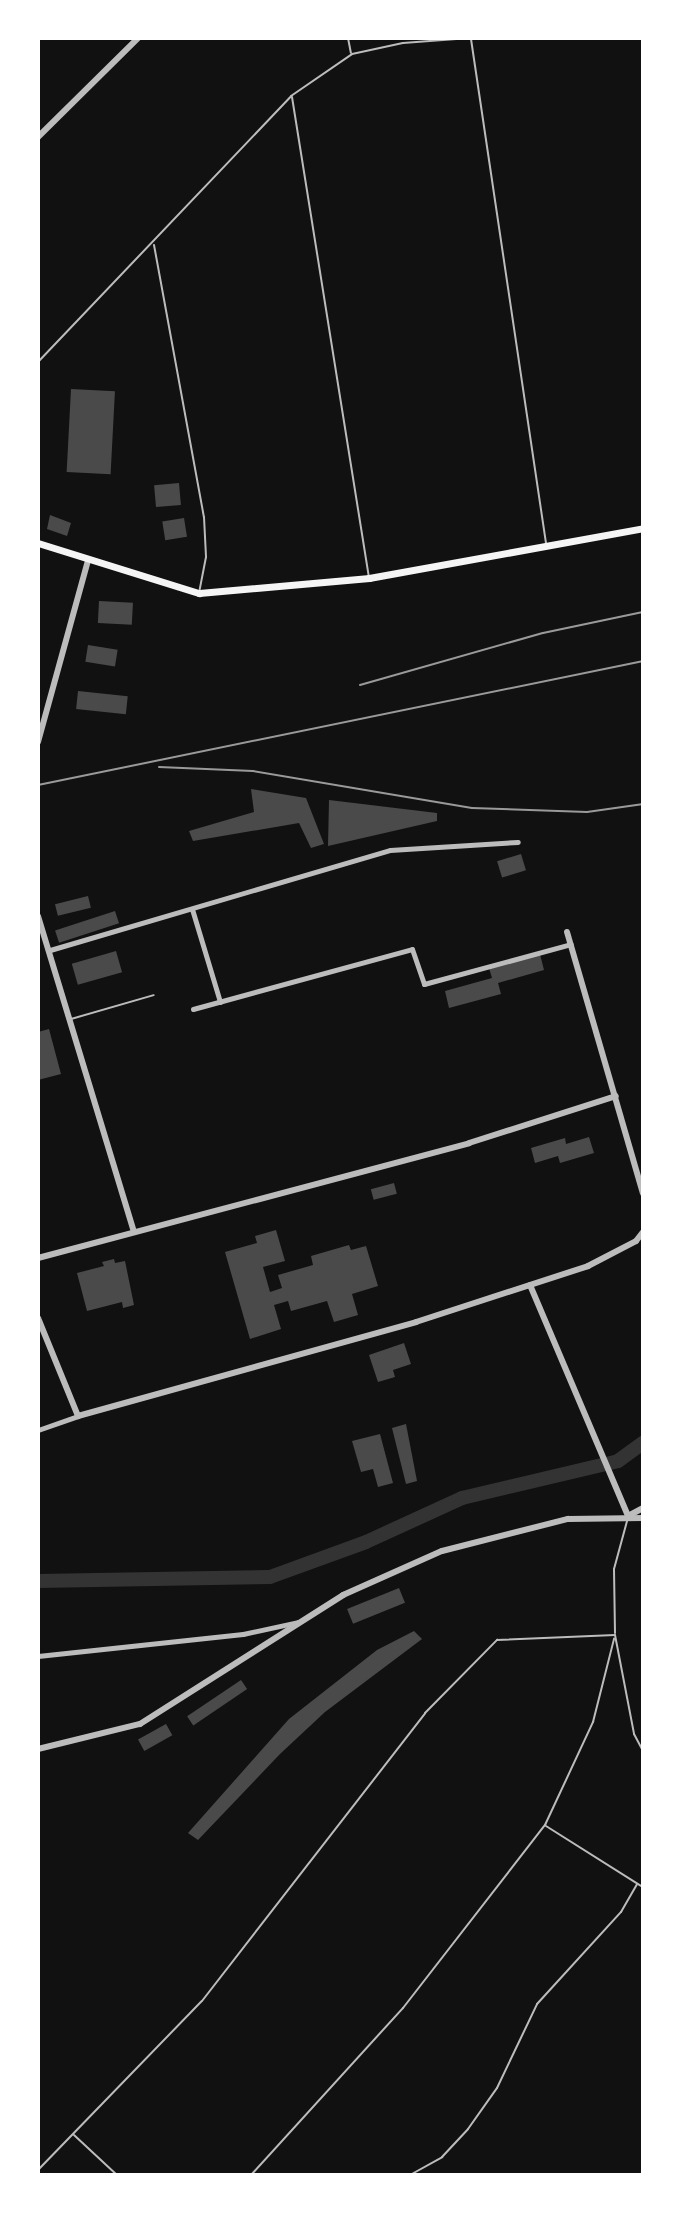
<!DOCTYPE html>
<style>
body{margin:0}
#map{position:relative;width:681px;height:2213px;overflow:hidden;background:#111;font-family:Raleway,sans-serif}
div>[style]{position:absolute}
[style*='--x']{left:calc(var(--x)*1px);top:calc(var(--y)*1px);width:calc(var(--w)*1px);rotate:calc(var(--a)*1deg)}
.river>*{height:14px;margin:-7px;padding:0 7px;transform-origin:7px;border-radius:7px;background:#333}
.building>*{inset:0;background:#4a4a4a;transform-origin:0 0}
.service>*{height:2px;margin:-1px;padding:0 1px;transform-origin:1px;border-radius:1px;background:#bcbcbc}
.minor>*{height:5px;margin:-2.5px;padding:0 2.5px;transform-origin:2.5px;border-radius:2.5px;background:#bcbcbc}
.tertiary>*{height:6px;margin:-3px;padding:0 3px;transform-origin:3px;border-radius:3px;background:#bcbcbc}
.secondary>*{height:7px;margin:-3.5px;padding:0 3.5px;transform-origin:3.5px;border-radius:3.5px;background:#f5f5f5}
.rail>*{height:2px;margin:-1px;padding:0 1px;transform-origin:1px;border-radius:1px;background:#9a9a9a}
span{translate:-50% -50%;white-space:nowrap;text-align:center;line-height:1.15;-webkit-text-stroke:8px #fff;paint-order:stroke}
.frame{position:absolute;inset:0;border:40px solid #fff;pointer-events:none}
</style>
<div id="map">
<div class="river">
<div style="--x:38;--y:1581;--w:232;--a:-1"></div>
<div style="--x:270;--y:1577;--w:102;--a:-20"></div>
<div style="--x:366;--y:1542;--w:106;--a:-24.6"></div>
<div style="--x:462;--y:1498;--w:160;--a:-13.3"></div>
<div style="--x:618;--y:1461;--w:31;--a:-36"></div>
</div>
<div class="building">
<div style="left:71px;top:389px;width:44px;height:83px;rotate:3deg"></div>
<div style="left:179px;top:483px;width:22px;height:25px;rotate:85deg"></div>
<div style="clip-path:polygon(50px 515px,71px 523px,67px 536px,47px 529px)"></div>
<div style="left:184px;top:518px;width:19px;height:22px;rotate:81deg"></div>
<div style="left:99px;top:601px;width:34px;height:22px;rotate:3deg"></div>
<div style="left:88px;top:645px;width:30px;height:17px;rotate:9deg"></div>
<div style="left:78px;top:691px;width:50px;height:18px;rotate:6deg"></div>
<div style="clip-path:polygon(251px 789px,306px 798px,324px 844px,311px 848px,299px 823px,193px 841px,189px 831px,254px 812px)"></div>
<div style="clip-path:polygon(329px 800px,437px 813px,437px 821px,328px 846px)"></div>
<div style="left:521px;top:854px;width:17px;height:25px;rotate:73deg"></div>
<div style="left:88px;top:896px;width:12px;height:34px;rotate:76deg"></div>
<div style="left:115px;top:911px;width:13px;height:63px;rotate:72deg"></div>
<div style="left:116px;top:951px;width:22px;height:46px;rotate:74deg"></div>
<div style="clip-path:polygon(540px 954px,544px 970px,498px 983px,501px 994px,449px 1008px,445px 991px,492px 978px,489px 968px)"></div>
<div style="clip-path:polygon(49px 1029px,61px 1074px,38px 1080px,38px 1032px)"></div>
<div style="clip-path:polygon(589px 1137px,594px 1153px,560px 1163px,558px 1156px,535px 1163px,531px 1148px,565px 1138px,566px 1144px)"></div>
<div style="left:394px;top:1183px;width:11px;height:24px;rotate:75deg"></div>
<div style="clip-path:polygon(276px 1230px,285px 1261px,263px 1267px,270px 1292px,282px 1288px,278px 1275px,313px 1265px,311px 1256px,349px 1245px,351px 1250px,366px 1246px,378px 1286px,352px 1294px,358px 1315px,334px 1322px,327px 1301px,291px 1311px,288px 1301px,274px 1305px,281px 1329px,250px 1339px,225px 1252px,257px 1243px,255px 1236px)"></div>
<div style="clip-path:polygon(114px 1259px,115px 1263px,125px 1261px,134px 1305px,123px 1308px,122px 1302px,87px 1311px,77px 1273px,104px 1266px,102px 1262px)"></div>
<div style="clip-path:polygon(404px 1343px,411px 1364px,393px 1370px,395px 1377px,378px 1382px,369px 1355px)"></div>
<div style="clip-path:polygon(406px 1424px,417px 1481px,406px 1484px,392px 1428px)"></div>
<div style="clip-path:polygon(380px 1434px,393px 1483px,378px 1487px,373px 1469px,361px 1472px,352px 1441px)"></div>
<div style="left:399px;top:1588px;width:16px;height:56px;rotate:68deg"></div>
<div style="clip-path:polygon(414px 1631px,422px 1639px,325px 1712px,280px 1754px,198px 1840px,188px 1833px,289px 1719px,377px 1650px)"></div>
<div style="left:241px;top:1680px;width:11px;height:65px;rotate:56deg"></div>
<div style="left:166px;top:1724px;width:13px;height:32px;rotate:61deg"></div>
</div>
<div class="service">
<div style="--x:348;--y:38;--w:15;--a:79"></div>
<div style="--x:471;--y:39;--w:510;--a:81.54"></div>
<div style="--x:292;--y:97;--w:486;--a:80.9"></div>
<div style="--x:154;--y:245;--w:277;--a:79.6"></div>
<div style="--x:204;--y:517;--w:40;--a:87.1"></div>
<div style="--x:206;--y:557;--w:33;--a:101"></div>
<div style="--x:38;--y:362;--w:367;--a:-46.4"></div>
<div style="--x:291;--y:96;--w:74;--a:-34.5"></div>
<div style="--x:352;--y:54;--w:52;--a:-12.2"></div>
<div style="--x:403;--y:43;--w:67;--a:-4.3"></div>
<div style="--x:71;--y:1019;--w:86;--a:-16.1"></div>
<div style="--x:615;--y:1633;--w:64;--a:-90.9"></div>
<div style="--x:614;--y:1569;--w:50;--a:-74.8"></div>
<div style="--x:546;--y:1826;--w:115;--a:32.2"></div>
<div style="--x:74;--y:2135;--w:59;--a:42.9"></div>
<div style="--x:38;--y:2170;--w:235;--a:-45.9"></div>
<div style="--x:202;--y:2001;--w:364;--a:-52.2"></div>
<div style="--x:425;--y:1713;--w:103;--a:-45.4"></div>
<div style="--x:497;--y:1640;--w:118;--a:-2.4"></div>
<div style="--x:615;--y:1635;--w:101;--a:79.1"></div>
<div style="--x:634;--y:1734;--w:19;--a:62"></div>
<div style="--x:251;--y:2175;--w:226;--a:-47.7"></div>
<div style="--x:403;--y:2008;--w:232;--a:-52.2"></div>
<div style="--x:545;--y:1825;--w:114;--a:-65"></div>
<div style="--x:593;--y:1722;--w:86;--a:-75.8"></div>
<div style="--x:410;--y:2175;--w:37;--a:-29"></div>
<div style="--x:442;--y:2157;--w:38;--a:-47"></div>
<div style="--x:468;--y:2129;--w:50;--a:-54.7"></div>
<div style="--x:497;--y:2088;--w:93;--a:-64.5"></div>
<div style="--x:537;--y:2004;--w:125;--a:-47.6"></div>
<div style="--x:621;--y:1912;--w:32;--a:-60"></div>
</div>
<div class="minor">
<div style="--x:192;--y:909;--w:97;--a:73.2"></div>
<div style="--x:50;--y:950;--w:354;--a:-16.4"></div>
<div style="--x:390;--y:850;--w:128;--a:-3.6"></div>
<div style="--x:193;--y:1009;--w:227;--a:-15.3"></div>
<div style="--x:412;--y:949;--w:37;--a:71"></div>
<div style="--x:424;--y:984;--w:152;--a:-15.2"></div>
<div style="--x:38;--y:1430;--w:42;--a:-19.3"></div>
<div style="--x:38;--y:1656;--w:206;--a:-6.1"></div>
<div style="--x:243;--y:1634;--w:56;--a:-12.3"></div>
</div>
<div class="tertiary">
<div style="--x:38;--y:137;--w:141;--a:-44.7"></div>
<div style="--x:38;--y:742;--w:188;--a:-74.6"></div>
<div style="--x:38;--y:916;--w:329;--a:73.1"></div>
<div style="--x:567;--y:932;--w:272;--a:73.8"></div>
<div style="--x:38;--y:1258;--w:446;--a:-14.9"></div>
<div style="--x:469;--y:1143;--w:154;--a:-17.7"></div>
<div style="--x:530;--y:1285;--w:251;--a:67"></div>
<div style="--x:38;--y:1318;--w:106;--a:67.8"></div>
<div style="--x:78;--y:1416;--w:351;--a:-15.5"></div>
<div style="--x:416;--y:1322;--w:181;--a:-18"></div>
<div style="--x:588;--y:1266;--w:54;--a:-27.5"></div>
<div style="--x:636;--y:1241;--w:11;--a:-52"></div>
<div style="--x:628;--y:1516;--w:17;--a:-28"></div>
<div style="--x:38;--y:1749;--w:105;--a:-13.8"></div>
<div style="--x:140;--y:1724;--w:241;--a:-32.4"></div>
<div style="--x:343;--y:1595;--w:108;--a:-24"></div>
<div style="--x:442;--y:1551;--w:130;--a:-14.3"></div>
<div style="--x:568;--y:1519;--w:75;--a:-0.8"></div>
</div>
<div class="secondary">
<div style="--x:38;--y:543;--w:169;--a:17.3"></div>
<div style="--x:199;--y:593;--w:171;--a:-5"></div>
<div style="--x:369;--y:578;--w:279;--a:-10.3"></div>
</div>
<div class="rail">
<div style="--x:360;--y:685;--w:190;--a:-15.9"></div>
<div style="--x:543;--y:633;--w:102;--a:-11.9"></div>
<div style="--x:159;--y:767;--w:94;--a:2.4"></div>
<div style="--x:253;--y:771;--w:222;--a:9.6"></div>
<div style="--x:472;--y:808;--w:115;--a:2"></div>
<div style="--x:587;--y:812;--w:57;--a:-8.1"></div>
<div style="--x:38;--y:785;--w:618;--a:-11.58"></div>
</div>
<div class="frame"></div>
</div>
